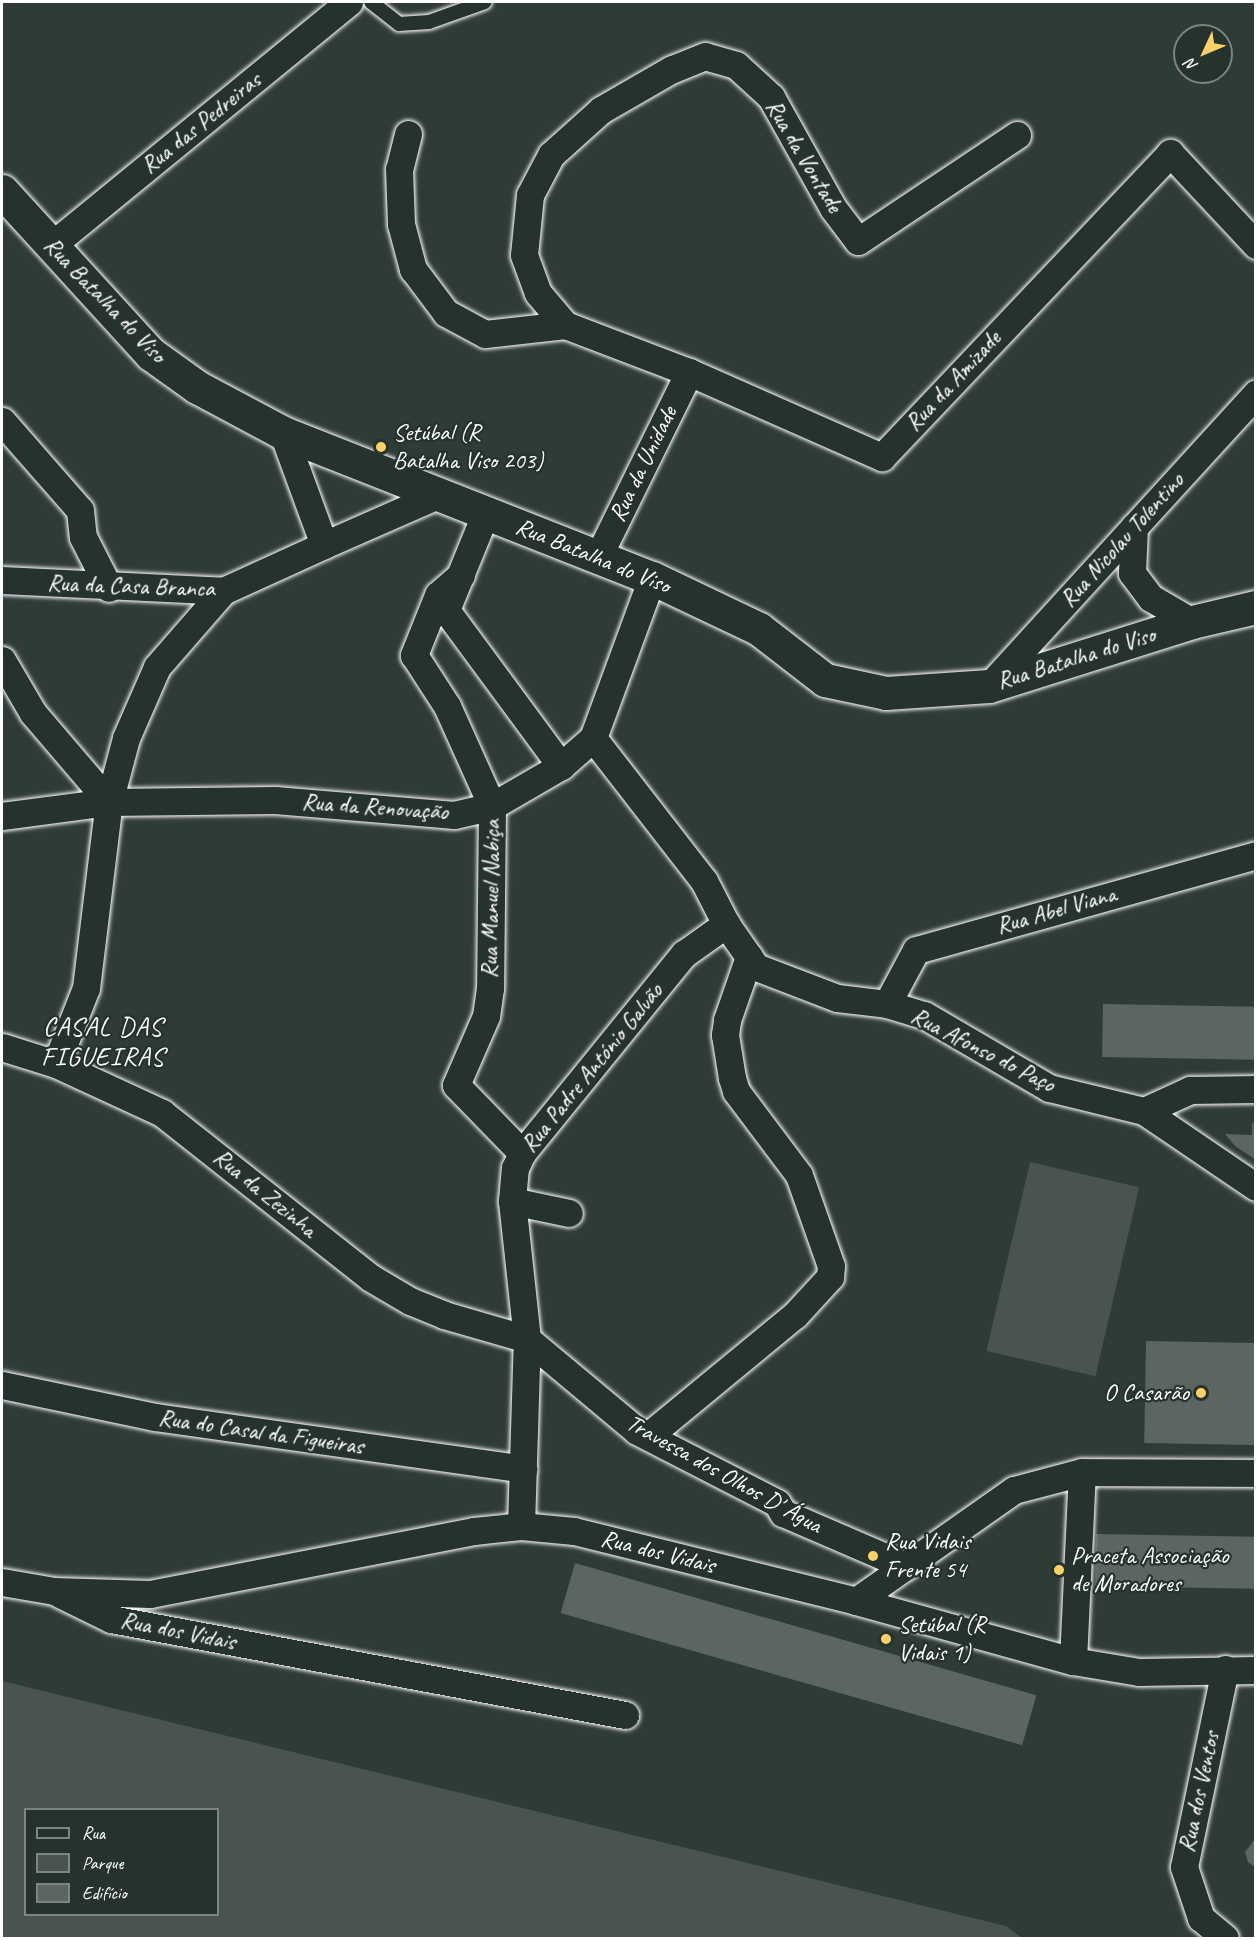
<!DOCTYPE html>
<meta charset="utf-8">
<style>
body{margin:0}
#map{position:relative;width:1257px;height:1940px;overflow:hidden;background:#2f3b35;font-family:Caveat,sans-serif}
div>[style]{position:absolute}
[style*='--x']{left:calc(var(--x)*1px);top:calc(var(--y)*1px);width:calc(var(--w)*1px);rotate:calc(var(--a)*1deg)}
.green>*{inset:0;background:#4a544f;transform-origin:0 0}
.building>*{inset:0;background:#5b6661;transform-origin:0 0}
.roads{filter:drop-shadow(0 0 2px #fff) drop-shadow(0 0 2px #fff)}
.lane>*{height:14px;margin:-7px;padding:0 7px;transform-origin:7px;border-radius:7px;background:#26332d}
.street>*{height:27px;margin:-13.5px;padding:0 13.5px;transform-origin:13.5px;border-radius:13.5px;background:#26332d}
.secondary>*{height:33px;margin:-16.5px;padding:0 16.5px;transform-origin:16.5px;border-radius:16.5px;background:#26332d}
.dots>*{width:16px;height:16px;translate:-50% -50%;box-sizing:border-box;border:3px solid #26332d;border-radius:50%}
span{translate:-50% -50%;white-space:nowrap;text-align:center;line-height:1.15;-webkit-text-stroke:4.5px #26332d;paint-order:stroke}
.street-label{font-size:24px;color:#fff}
.poi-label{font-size:24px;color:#fff}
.left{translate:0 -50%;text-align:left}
.right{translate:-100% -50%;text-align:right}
.neighbourhood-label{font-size:26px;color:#fff;letter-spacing:1.5px}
.frame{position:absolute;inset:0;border:3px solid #fff;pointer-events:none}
.legend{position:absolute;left:24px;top:1808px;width:195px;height:108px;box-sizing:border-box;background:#26332d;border:2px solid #7d8581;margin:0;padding:8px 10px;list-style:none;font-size:18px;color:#fff}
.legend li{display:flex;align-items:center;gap:12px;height:30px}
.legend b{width:30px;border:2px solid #7d8581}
.north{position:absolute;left:1173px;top:24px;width:60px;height:60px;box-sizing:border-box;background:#26332d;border:2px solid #7d8581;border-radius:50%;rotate:226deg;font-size:16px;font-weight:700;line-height:24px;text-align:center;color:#fff}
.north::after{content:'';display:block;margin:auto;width:21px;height:27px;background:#ffd166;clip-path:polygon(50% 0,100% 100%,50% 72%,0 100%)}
</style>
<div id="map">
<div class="green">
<div style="left:1030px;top:1162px;width:112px;height:194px;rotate:13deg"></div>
<div style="clip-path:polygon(evenodd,2px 1681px,1006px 1926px,1022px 1938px,2px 1938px,2px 1681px,26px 1810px,218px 1810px,218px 1914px,26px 1914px,26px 1810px)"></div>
</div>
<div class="building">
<div style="left:1103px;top:1004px;width:153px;height:53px;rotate:1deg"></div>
<div style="clip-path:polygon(1252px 1123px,1256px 1124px,1256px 1160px,1235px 1146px,1225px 1134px,1252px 1135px)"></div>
<div style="left:1146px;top:1341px;width:110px;height:102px;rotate:1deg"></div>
<div style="left:1096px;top:1534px;width:160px;height:52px;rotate:1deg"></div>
<div style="left:575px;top:1563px;width:480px;height:52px;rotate:16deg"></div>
<div style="clip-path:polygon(1256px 1838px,1256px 1868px,1248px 1862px,1245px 1852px)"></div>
</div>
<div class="roads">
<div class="lane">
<div style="--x:371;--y:2;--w:36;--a:38"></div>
<div style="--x:399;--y:24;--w:30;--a:-4"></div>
<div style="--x:429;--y:22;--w:59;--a:-19.7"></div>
</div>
<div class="street">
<div style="--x:408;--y:134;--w:36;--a:104"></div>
<div style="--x:399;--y:169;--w:55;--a:87.9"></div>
<div style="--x:401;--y:224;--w:47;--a:75.1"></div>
<div style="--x:413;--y:269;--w:55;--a:53.1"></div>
<div style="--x:446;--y:313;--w:44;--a:28.3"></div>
<div style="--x:485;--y:334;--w:81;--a:-6.4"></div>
<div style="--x:1017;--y:135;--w:191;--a:146.3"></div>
<div style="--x:858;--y:241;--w:41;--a:-127.1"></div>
<div style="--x:833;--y:208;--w:127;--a:-119.2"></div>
<div style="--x:771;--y:97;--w:47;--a:-137.6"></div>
<div style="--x:736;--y:65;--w:32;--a:-164"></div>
<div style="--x:705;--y:56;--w:35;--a:158"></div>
<div style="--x:672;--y:69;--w:82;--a:150"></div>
<div style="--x:601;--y:110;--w:67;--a:138"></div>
<div style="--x:551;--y:155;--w:45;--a:117.7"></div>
<div style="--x:530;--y:195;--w:60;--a:95.7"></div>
<div style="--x:524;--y:255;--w:40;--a:69.8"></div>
<div style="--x:538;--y:293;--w:42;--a:49.8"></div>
<div style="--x:565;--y:325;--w:133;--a:20.8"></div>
<div style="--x:689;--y:372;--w:211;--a:23.8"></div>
<div style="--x:882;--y:457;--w:419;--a:-46.5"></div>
<div style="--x:1170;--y:153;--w:126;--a:46.9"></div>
<div style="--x:52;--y:245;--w:384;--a:-39.3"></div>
<div style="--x:2;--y:421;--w:118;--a:48.8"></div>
<div style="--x:80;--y:510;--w:27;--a:84"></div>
<div style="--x:83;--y:537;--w:57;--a:63"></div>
<div style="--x:283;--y:433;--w:119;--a:69.9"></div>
<div style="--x:324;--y:545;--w:127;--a:-23.7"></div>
<div style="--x:486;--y:512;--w:106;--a:112.2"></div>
<div style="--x:446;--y:610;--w:194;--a:53.6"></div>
<div style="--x:1134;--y:527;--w:46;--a:92.5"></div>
<div style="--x:1132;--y:573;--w:31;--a:53"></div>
<div style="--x:1151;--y:598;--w:48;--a:30.3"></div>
<div style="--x:598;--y:557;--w:206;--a:-63.8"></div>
<div style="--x:461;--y:575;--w:30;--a:139"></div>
<div style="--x:438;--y:595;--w:65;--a:111.8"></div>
<div style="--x:414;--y:655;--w:61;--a:57.1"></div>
<div style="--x:447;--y:706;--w:110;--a:65.8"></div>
<div style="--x:492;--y:806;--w:182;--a:90.6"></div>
<div style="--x:490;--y:988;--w:28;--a:98"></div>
<div style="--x:486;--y:1016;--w:75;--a:113.5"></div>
<div style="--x:456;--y:1085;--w:95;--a:45.9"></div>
<div style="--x:2;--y:580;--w:221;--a:2.8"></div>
<div style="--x:223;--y:591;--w:111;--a:-24.5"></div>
<div style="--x:2;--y:660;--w:61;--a:59.7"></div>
<div style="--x:33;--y:713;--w:117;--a:49.5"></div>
<div style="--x:989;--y:686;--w:396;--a:-47.6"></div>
<div style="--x:593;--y:738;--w:181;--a:52.2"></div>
<div style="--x:704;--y:881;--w:48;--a:62.9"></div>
<div style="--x:726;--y:924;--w:52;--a:55.1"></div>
<div style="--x:756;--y:967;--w:87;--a:20.9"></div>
<div style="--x:837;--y:998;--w:50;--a:6.8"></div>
<div style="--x:887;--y:1004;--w:39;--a:17"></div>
<div style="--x:924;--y:1015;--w:145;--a:30.3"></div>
<div style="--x:1049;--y:1088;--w:98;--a:13.6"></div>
<div style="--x:1144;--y:1111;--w:135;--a:34.2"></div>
<div style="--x:2;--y:816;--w:108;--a:-7.5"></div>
<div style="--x:109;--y:802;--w:166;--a:-0.7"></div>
<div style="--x:275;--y:800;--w:180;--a:4.8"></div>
<div style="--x:454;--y:815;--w:39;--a:-13"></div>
<div style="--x:492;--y:806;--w:80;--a:-30.1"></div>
<div style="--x:561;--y:766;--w:43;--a:-41.2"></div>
<div style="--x:593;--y:738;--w:171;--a:-69.8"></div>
<div style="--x:887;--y:1004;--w:61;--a:-61.8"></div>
<div style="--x:916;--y:950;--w:353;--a:-15.6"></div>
<div style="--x:2;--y:1047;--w:57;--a:17.5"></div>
<div style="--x:56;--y:1064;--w:117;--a:24.8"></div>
<div style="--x:162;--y:1113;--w:266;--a:38.3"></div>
<div style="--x:371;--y:1278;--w:45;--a:30.5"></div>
<div style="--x:410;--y:1301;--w:37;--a:22"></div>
<div style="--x:444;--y:1315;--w:86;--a:16.1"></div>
<div style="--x:527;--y:1339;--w:143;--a:39.9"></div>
<div style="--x:637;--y:1431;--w:157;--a:27.2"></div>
<div style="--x:777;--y:1503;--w:12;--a:59"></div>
<div style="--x:783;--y:1513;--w:134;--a:23.3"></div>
<div style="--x:56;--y:1064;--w:82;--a:-68.5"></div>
<div style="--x:86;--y:988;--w:187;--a:-83"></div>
<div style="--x:109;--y:802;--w:66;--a:-75.1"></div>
<div style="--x:126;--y:738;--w:77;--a:-66.4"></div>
<div style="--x:157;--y:667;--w:101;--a:-49"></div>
<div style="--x:1144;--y:1111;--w:51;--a:-24.5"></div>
<div style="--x:1190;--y:1090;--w:66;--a:-0.9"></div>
<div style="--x:512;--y:1201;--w:58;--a:11.9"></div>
<div style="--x:2;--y:1385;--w:156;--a:11.8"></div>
<div style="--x:155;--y:1417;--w:372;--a:8"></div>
<div style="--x:648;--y:1436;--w:190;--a:-39.5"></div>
<div style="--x:795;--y:1315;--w:52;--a:-47.4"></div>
<div style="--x:830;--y:1277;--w:11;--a:-85"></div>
<div style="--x:831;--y:1266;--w:96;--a:-109.4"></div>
<div style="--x:799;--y:1175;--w:105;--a:-126.9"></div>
<div style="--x:736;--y:1091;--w:14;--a:-107"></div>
<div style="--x:732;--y:1078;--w:44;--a:-99.2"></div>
<div style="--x:725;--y:1035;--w:15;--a:-82"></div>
<div style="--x:727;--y:1020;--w:67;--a:-70.8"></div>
<div style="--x:521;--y:1526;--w:187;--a:-88.2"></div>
<div style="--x:527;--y:1339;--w:139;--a:-96.2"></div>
<div style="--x:512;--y:1201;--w:33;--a:-85"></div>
<div style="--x:515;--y:1168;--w:17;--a:-65"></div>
<div style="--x:522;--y:1153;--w:257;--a:-50.9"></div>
<div style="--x:684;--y:954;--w:52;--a:-35.5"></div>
<div style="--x:2;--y:1582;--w:53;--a:9.8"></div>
<div style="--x:54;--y:1591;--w:96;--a:1.8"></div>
<div style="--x:150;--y:1594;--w:330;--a:-11"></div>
<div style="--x:474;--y:1531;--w:47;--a:-6.1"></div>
<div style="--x:521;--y:1526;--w:53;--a:5.4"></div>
<div style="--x:574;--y:1531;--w:291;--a:13.9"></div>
<div style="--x:856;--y:1601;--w:225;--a:15.5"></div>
<div style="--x:1073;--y:1661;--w:67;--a:9.5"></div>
<div style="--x:1139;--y:1672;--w:117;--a:-1"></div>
<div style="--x:60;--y:1594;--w:57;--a:26.1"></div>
<div style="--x:111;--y:1619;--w:523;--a:10.58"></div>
<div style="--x:856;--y:1601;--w:193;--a:-35.1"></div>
<div style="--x:1014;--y:1490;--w:70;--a:-14.8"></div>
<div style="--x:1082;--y:1472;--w:174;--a:0.3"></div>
<div style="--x:1073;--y:1661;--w:189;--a:-87.3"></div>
<div style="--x:1225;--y:1669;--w:202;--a:101.7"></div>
<div style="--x:1184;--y:1867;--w:54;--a:71.6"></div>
<div style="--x:1201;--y:1918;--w:31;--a:40"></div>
</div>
<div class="secondary">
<div style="--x:2;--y:191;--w:221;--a:47.6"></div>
<div style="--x:151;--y:354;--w:57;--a:35.7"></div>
<div style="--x:197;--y:387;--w:98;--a:28.1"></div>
<div style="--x:283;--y:433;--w:396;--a:21.5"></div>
<div style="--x:652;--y:578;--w:119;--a:25.5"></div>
<div style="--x:759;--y:629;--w:83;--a:37.7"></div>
<div style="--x:825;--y:680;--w:62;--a:12"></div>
<div style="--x:886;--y:693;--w:103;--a:-3.9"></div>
<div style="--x:989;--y:686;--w:213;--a:-17.5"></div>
<div style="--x:1192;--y:622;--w:66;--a:-13.2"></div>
</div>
</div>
<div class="dots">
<div style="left:381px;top:447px;background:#ffd166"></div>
<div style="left:1201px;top:1393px;background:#ffd166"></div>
<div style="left:873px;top:1556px;background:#ffd166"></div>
<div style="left:1059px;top:1570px;background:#ffd166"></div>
<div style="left:886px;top:1639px;background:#ffd166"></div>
</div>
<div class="street-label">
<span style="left:201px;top:123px;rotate:-39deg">Rua das Pedreiras</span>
<span style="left:804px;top:156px;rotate:59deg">Rua da Vontade</span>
<span style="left:105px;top:300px;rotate:46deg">Rua Batalha do Viso</span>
<span style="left:953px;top:381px;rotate:-47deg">Rua da Amizade</span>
<span style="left:643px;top:464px;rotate:-64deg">Rua da Unidade</span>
<span style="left:1122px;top:540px;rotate:-48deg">Rua Nicolau Tolentino</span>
<span style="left:593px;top:556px;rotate:22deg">Rua Batalha do Viso</span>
<span style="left:131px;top:586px;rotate:2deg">Rua da Casa Branca</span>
<span style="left:1076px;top:658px;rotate:-17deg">Rua Batalha do Viso</span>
<span style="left:375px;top:807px;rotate:4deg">Rua da Renovação</span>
<span style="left:491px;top:899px;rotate:-89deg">Rua Manuel Nabiça</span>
<span style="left:1056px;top:910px;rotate:-16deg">Rua Abel Viana</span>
<span style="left:983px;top:1050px;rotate:27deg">Rua Afonso do Paço</span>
<span style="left:592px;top:1068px;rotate:-51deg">Rua Padre António Galvão</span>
<span style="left:265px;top:1193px;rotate:39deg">Rua da Zezinha</span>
<span style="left:261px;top:1432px;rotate:8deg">Rua do Casal da Figueiras</span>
<span style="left:724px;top:1474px;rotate:29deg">Travessa dos Olhos D' Água</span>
<span style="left:658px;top:1552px;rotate:14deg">Rua dos Vidais</span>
<span style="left:178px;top:1631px;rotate:11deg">Rua dos Vidais</span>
<span style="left:1199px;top:1792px;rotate:-78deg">Rua dos Ventos</span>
</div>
<div class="poi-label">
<span class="left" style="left:393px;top:447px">Setúbal (R<br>Batalha Viso 203)</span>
<span class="right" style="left:1189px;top:1393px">O Casarão</span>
<span class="left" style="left:885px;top:1556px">Rua Vidais<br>Frente 54</span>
<span class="left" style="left:1071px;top:1570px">Praceta Associação<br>de Moradores</span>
<span class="left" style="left:898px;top:1639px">Setúbal (R<br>Vidais 1)</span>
</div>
<div class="neighbourhood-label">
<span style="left:103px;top:1042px">CASAL DAS<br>FIGUEIRAS</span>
</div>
<div class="frame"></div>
<ul class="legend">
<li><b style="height:8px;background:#26332d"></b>Rua</li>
<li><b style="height:16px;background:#4a544f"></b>Parque</li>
<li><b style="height:16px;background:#5b6661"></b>Edifício</li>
</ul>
<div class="north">N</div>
</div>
